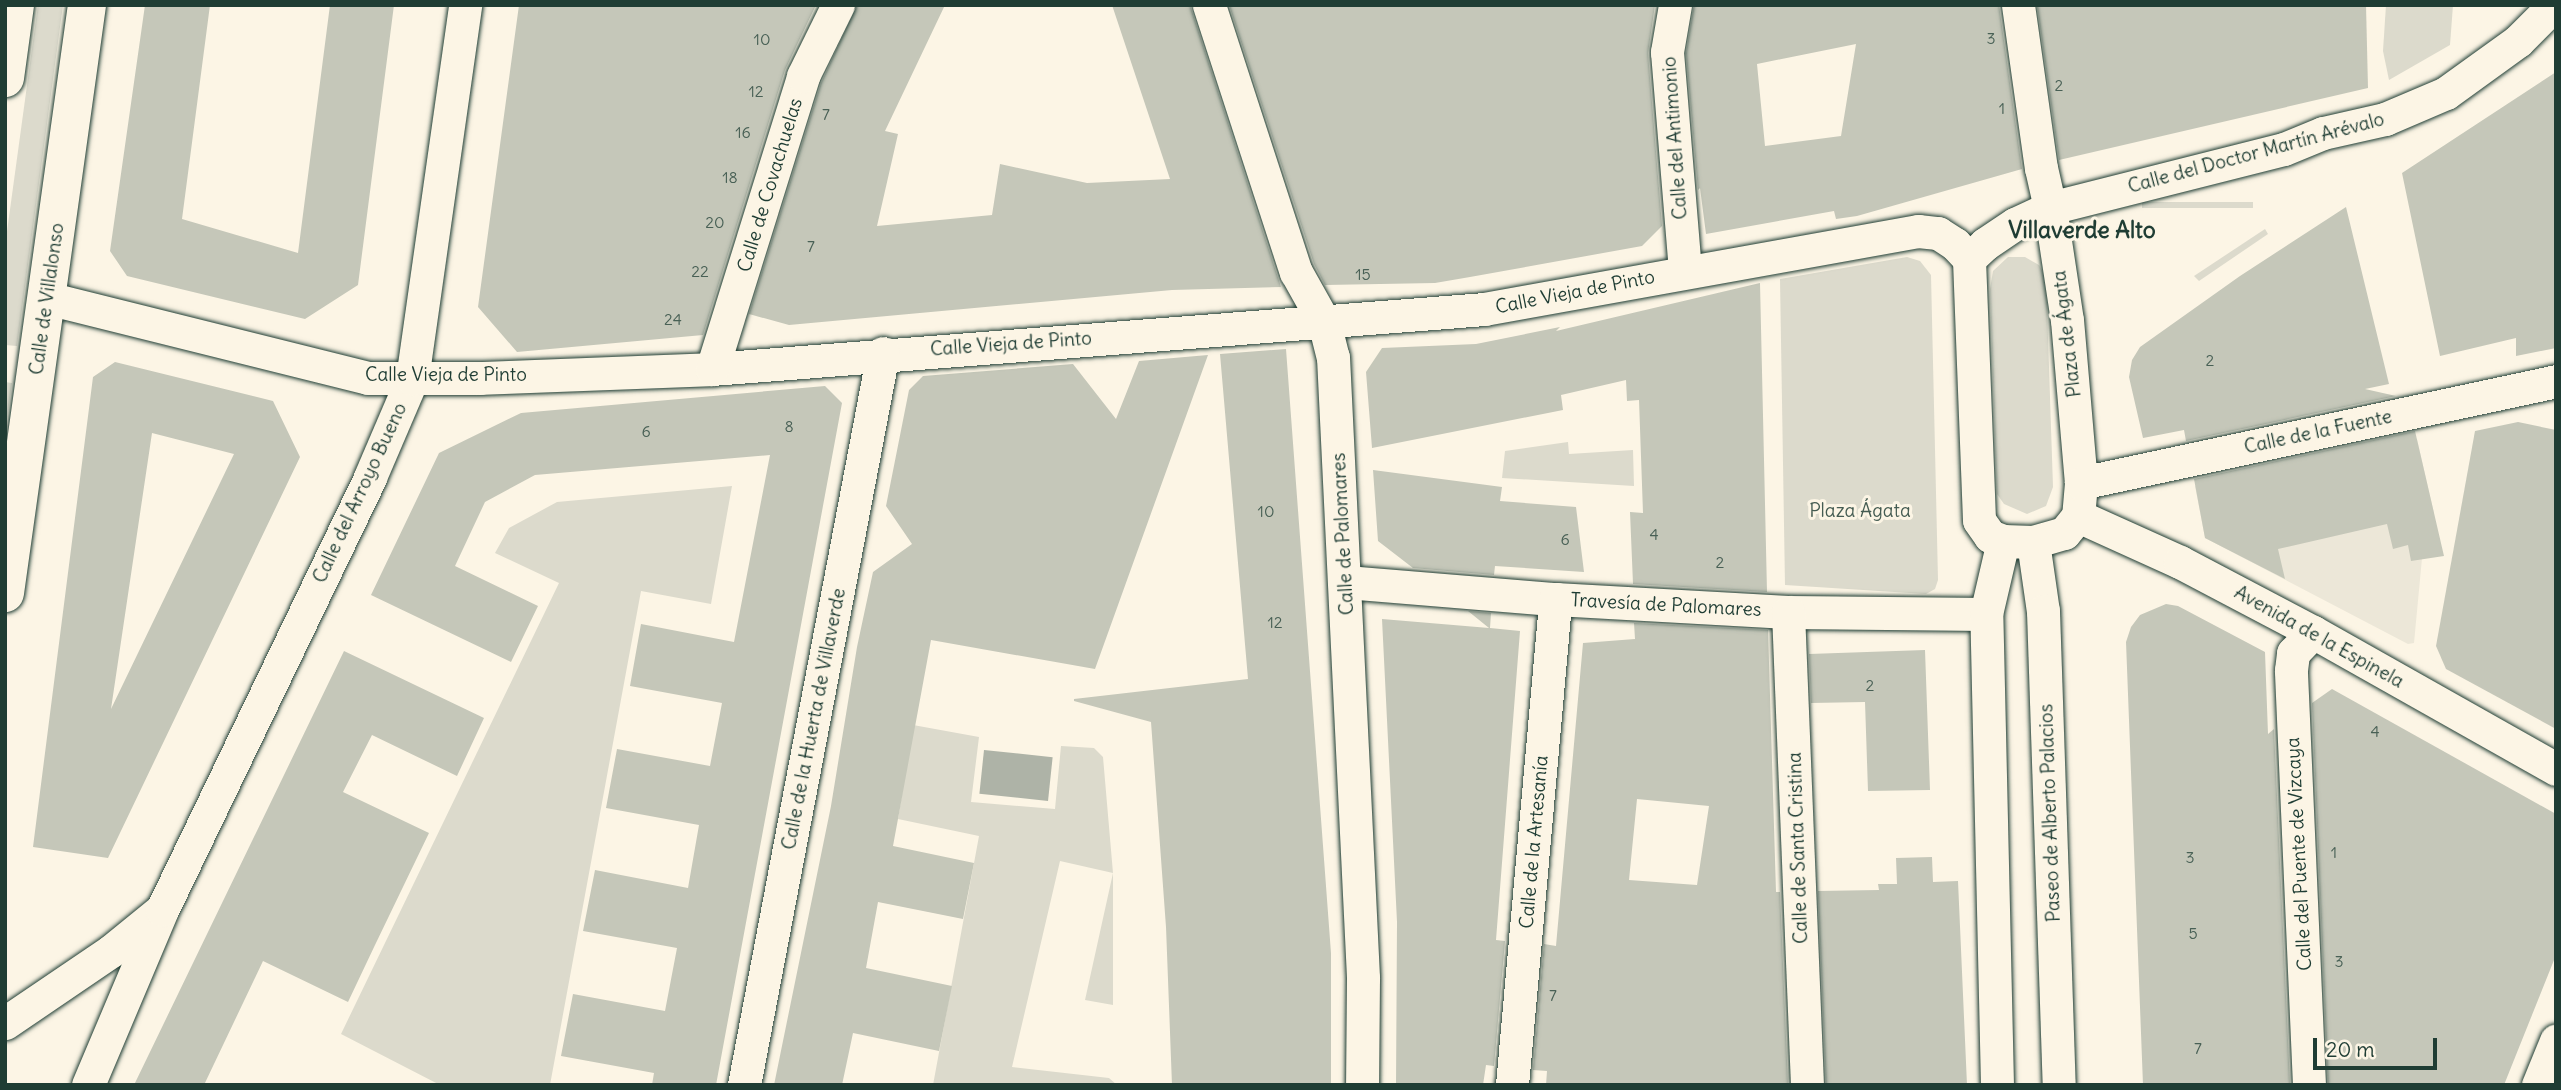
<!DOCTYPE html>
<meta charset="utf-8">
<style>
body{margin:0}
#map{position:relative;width:2561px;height:1090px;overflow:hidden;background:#fcf5e5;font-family:Delius,sans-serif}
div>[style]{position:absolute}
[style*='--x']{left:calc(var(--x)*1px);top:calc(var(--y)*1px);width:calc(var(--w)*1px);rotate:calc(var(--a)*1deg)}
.built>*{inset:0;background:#ece7d8}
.green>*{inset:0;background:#dcdacc;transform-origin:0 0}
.water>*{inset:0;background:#aeb3a7;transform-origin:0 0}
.building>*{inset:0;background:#c5c7b9}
.roads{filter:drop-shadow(0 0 2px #1f3d34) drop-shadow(0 0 2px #1f3d34)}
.street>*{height:33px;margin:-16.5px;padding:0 16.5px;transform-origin:16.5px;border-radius:16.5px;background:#fcf5e5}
.secondary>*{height:38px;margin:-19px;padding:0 19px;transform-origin:19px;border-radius:19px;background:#fcf5e5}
span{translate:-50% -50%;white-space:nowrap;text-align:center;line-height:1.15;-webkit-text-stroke:6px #fcf5e5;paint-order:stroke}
.number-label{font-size:16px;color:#486055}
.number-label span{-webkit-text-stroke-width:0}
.street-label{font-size:19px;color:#1f3d34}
.park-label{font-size:19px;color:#455c52}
.quarter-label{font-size:23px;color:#1f3d34;font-weight:700}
.frame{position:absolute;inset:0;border:7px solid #1f3d34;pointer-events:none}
.scale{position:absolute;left:2313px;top:1038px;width:124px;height:32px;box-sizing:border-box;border:4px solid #1f3d34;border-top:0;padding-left:9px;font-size:21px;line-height:24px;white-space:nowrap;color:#1f3d34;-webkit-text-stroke:5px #fcf5e5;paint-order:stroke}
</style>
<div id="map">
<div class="built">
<div style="clip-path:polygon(2417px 439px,2434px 513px,2426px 516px,2414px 643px,2408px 644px,2205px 538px,2195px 486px)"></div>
</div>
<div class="green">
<div style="clip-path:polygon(38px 5px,63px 5px,17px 346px,5px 345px,5px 246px)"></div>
<div style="clip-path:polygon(2386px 5px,2453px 5px,2450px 45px,2389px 80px,2383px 51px)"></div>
<div style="left:2253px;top:202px;width:6px;height:111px;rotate:90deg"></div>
<div style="clip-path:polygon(2265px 229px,2268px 234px,2199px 281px,2194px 276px)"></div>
<div style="clip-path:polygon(1907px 257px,1920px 261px,1931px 275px,1938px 580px,1935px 589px,1926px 594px,1785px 585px,1780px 279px)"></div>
<div style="clip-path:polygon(2008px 257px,2025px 257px,2039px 265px,2046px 278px,2053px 487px,2046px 506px,2027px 514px,2004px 504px,1997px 494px,1990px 289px,1993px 271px)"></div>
<div style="clip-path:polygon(5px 382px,12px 383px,5px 434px)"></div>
<div style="clip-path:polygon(1568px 442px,1569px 454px,1633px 450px,1634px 486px,1502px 478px,1505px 451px)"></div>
<div style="clip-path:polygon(732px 486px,711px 604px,641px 591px,550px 1085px,440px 1085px,341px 1034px,559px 583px,495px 553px,509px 528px,557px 502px)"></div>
<div style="clip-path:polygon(913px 725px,979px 737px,971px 802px,1055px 809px,1061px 746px,1094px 748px,1103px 757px,1113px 873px,1113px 1005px,1085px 1000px,1113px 873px,1060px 861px,1012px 1067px,1109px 1078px,1117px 1085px,933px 1085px,979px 836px,898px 819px)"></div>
</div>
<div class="water">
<div style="left:984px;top:750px;width:69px;height:44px;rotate:6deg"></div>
</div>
<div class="building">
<div style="clip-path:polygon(145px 5px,210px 5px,182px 219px,298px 253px,330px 5px,394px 5px,358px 285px,305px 319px,127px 276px,110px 251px)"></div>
<div style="clip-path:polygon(519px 5px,816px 5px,785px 70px,703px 335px,517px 352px,478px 307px)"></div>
<div style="clip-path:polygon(857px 5px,945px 5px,885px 131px,898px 134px,877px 226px,992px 215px,1000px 164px,1087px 183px,1170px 179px,1112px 5px,1190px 5px,1281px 287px,1172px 290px,789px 325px,749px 314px,821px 83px)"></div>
<div style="clip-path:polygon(1229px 5px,1655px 5px,1648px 53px,1662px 226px,1642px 246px,1470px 277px,1435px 283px,1325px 285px,1314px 264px)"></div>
<div style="clip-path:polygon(evenodd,1694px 5px,1999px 5px,2022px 169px,1857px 216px,1836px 219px,1834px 211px,1706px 234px,1700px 188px,1698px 190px,1686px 53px,1694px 5px,1856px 44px,1841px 136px,1765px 146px,1757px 64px,1856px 44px)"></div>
<div style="clip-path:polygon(2037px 5px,2366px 5px,2368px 88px,2059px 160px)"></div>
<div style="clip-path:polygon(2556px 72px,2556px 348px,2516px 356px,2516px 338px,2440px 356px,2402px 173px)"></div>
<div style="clip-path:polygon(2346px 207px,2389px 384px,2365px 389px,2396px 396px,2186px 441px,2184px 430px,2143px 438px,2129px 377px,2132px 360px,2140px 347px,2240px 276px)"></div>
<div style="clip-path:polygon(1760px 283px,1767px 592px,1633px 584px,1630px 512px,1643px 513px,1639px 400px,1627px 401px,1626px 380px,1561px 395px,1563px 410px,1372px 448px,1366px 372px,1382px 348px,1476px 344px,1560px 327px,1556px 331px)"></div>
<div style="clip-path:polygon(1286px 349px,1331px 953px,1331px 1085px,1172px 1085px,1166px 927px,1151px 722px,1074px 701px,1074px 699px,1248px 679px,1220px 354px)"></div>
<div style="clip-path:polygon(1208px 355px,1095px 669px,931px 640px,893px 846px,974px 863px,963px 919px,878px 902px,866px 968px,952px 986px,939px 1051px,853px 1033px,842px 1085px,774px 1085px,831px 806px,857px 647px,873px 572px,912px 544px,886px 506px,909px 390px,923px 376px,1073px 364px,1116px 419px,1139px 361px)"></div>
<div style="clip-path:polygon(evenodd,115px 362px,273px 401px,300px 457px,108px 858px,33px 847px,93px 377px,115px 362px,152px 433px,234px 454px,111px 709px,152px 433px)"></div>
<div style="clip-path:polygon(825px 386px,842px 403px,716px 1085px,652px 1085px,654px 1073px,561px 1056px,573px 994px,665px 1011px,677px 948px,583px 931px,595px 870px,688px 888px,699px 825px,606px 808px,617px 749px,710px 766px,722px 703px,630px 686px,641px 624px,734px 642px,770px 455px,535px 475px,485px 502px,455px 566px,538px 606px,511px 662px,371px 595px,439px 453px,521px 413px)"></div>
<div style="clip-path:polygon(2518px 422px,2556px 430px,2556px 729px,2446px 669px,2436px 646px,2475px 431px)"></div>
<div style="clip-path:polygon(2415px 431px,2444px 556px,2411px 561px,2408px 545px,2393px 549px,2387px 524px,2278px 549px,2285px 579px,2205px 538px,2194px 479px)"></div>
<div style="clip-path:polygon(1373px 470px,1502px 487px,1500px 501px,1576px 507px,1584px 572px,1495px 566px,1494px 575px,1413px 568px,1378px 541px)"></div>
<div style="clip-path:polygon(2166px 604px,2178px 606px,2265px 652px,2268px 734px,2274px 729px,2290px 1085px,2143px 1085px,2126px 642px,2131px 627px,2140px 615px)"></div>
<div style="clip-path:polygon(1468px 611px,1491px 613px,1490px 628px,1520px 631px,1496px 940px,1505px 941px,1494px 1066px,1486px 1065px,1483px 1085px,1396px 1085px,1397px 922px,1382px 619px,1489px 628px)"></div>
<div style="clip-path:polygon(evenodd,1634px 623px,1768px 630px,1776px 892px,1780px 892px,1788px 1085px,1546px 1085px,1547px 1071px,1533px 1070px,1544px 944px,1556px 946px,1583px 643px,1635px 639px,1634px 623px,1637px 799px,1709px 806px,1697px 885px,1629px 880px,1637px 799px)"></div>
<div style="clip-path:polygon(1925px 650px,1930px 790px,1868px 791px,1865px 702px,1811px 703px,1809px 654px)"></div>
<div style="clip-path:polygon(344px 651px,484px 718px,457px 776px,372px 735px,343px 792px,429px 833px,375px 945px,348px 1002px,263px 961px,204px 1085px,134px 1085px)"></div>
<div style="clip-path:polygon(2332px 689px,2556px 814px,2556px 955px,2504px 1085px,2328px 1085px,2312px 703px)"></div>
<div style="clip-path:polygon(1932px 857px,1933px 882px,1958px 881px,1967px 1085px,1826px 1085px,1818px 891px,1879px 890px,1878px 884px,1897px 884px,1896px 858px)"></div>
</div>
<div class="roads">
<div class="street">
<div style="--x:1209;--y:5;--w:281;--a:72"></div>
<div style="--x:1296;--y:272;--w:57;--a:60.8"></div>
<div style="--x:1324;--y:322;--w:36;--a:76"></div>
<div style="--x:1333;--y:357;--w:622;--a:87.23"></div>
<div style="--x:1363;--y:978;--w:107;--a:90.5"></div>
<div style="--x:1675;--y:5;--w:48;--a:99.7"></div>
<div style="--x:1667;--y:52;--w:220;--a:85.3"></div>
<div style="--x:2018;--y:5;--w:165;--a:82"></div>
<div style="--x:2041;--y:168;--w:41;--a:77.3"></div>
<div style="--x:2050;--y:208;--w:113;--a:81.4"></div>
<div style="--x:2067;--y:320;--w:164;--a:85.1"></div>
<div style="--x:2081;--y:483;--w:33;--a:95"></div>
<div style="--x:2078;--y:516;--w:22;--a:129"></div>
<div style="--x:2064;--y:533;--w:32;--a:164"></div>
<div style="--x:2033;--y:542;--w:30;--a:-178"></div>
<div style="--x:2003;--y:541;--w:14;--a:-159"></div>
<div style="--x:1990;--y:536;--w:19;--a:-125"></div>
<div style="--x:1979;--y:520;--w:261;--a:-92.2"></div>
<div style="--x:1969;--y:259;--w:22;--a:-43"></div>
<div style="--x:1985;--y:244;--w:36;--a:-34"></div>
<div style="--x:2015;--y:224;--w:38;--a:-25"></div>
<div style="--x:2050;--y:208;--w:241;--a:-14.2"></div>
<div style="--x:2284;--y:149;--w:42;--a:-22.3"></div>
<div style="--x:2323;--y:133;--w:64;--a:-12.7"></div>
<div style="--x:2385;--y:119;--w:66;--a:-23.1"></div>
<div style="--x:2446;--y:93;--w:89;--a:-35.8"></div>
<div style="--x:2518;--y:41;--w:51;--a:-45"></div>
<div style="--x:47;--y:298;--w:331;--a:14"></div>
<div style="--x:368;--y:378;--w:112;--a:0"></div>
<div style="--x:480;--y:378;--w:232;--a:-2.2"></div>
<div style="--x:712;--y:369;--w:774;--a:-4.44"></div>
<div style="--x:1484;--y:309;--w:441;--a:-10.2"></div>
<div style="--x:1918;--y:231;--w:20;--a:6"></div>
<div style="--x:1938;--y:233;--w:20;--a:33"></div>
<div style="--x:1955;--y:244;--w:21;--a:47"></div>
<div style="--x:712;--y:369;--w:307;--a:-72.7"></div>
<div style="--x:803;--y:76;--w:79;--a:-63.8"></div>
<div style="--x:2081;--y:483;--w:486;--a:-12.1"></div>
<div style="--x:2078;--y:516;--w:112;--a:24.3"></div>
<div style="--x:2180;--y:562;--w:150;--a:27.8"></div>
<div style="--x:2313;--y:632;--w:279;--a:29.4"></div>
<div style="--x:2033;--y:542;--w:70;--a:81.8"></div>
<div style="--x:2043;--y:611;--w:474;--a:88.1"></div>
<div style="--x:1346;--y:582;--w:210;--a:4.7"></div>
<div style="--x:1555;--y:599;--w:233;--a:3.2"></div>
<div style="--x:1788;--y:612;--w:198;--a:0.6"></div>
<div style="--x:1788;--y:612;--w:473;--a:87.7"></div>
<div style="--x:5;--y:1023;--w:128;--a:-34.2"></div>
<div style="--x:111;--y:951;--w:63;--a:-39.2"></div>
<div style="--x:88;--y:1085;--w:190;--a:-67.1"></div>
<div style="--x:162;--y:910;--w:480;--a:-64.3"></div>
<div style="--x:370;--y:477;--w:107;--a:-66.8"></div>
<div style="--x:412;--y:379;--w:378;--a:-81.9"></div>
<div style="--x:744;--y:1085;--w:745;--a:-79.25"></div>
<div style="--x:1512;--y:1085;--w:488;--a:-84.9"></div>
<div style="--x:1997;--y:1085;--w:471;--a:-91.3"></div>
<div style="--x:1986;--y:614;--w:75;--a:-76.9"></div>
<div style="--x:2309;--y:1085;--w:415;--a:-92.5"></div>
<div style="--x:2291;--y:670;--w:17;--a:-83"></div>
<div style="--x:2293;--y:653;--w:29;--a:-46"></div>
<div style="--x:2538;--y:1085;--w:48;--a:-67.8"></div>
</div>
<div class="secondary">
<div style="--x:5;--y:78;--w:74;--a:-82.2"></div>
<div style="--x:5;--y:593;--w:594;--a:-82.06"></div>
</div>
</div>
<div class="number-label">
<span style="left:1991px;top:38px">3</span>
<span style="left:762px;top:39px">10</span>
<span style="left:2059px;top:85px">2</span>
<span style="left:756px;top:91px">12</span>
<span style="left:2002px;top:108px">1</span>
<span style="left:826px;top:114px">7</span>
<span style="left:743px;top:132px">16</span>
<span style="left:730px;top:177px">18</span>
<span style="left:715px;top:222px">20</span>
<span style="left:811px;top:246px">7</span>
<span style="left:700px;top:271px">22</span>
<span style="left:1363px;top:274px">15</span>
<span style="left:673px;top:319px">24</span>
<span style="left:2210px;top:360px">2</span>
<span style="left:789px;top:426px">8</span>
<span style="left:646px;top:431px">6</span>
<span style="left:1266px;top:511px">10</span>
<span style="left:1654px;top:534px">4</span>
<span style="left:1565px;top:539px">6</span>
<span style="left:1720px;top:562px">2</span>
<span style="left:1275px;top:622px">12</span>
<span style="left:1870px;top:685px">2</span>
<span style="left:2375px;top:731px">4</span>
<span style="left:2334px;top:852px">1</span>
<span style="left:2190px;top:857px">3</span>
<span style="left:2193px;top:933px">5</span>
<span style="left:2339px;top:961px">3</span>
<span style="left:1553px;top:995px">7</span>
<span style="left:2198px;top:1048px">7</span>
</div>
<div class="street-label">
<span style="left:1675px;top:138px;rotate:-94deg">Calle del Antimonio</span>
<span style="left:2256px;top:153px;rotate:-15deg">Calle del Doctor Martín Arévalo</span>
<span style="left:770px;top:185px;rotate:-73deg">Calle de Covachuelas</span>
<span style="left:1575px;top:292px;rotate:-11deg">Calle Vieja de Pinto</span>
<span style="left:47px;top:299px;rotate:-82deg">Calle de Villalonso</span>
<span style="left:2067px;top:334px;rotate:-97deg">Plaza de Ágata</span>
<span style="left:1011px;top:344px;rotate:-4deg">Calle Vieja de Pinto</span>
<span style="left:446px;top:375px">Calle Vieja de Pinto</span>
<span style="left:2318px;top:432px;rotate:-12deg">Calle de la Fuente</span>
<span style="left:360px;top:493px;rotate:-65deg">Calle del Arroyo Bueno</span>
<span style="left:1343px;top:534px;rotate:-93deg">Calle de Palomares</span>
<span style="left:1666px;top:605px;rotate:3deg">Travesía de Palomares</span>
<span style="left:2319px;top:637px;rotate:29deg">Avenida de la Espinela</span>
<span style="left:814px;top:719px;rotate:-79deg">Calle de la Huerta de Villaverde</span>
<span style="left:2050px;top:813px;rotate:-92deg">Paseo de Alberto Palacios</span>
<span style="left:1534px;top:842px;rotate:-85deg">Calle de la Artesanía</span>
<span style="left:1798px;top:848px;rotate:-92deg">Calle de Santa Cristina</span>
<span style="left:2299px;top:854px;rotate:-93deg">Calle del Puente de Vizcaya</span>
</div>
<div class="park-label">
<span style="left:1860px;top:511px">Plaza Ágata</span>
</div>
<div class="quarter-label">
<span style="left:2082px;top:230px">Villaverde Alto</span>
</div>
<div class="frame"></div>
<div class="scale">20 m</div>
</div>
